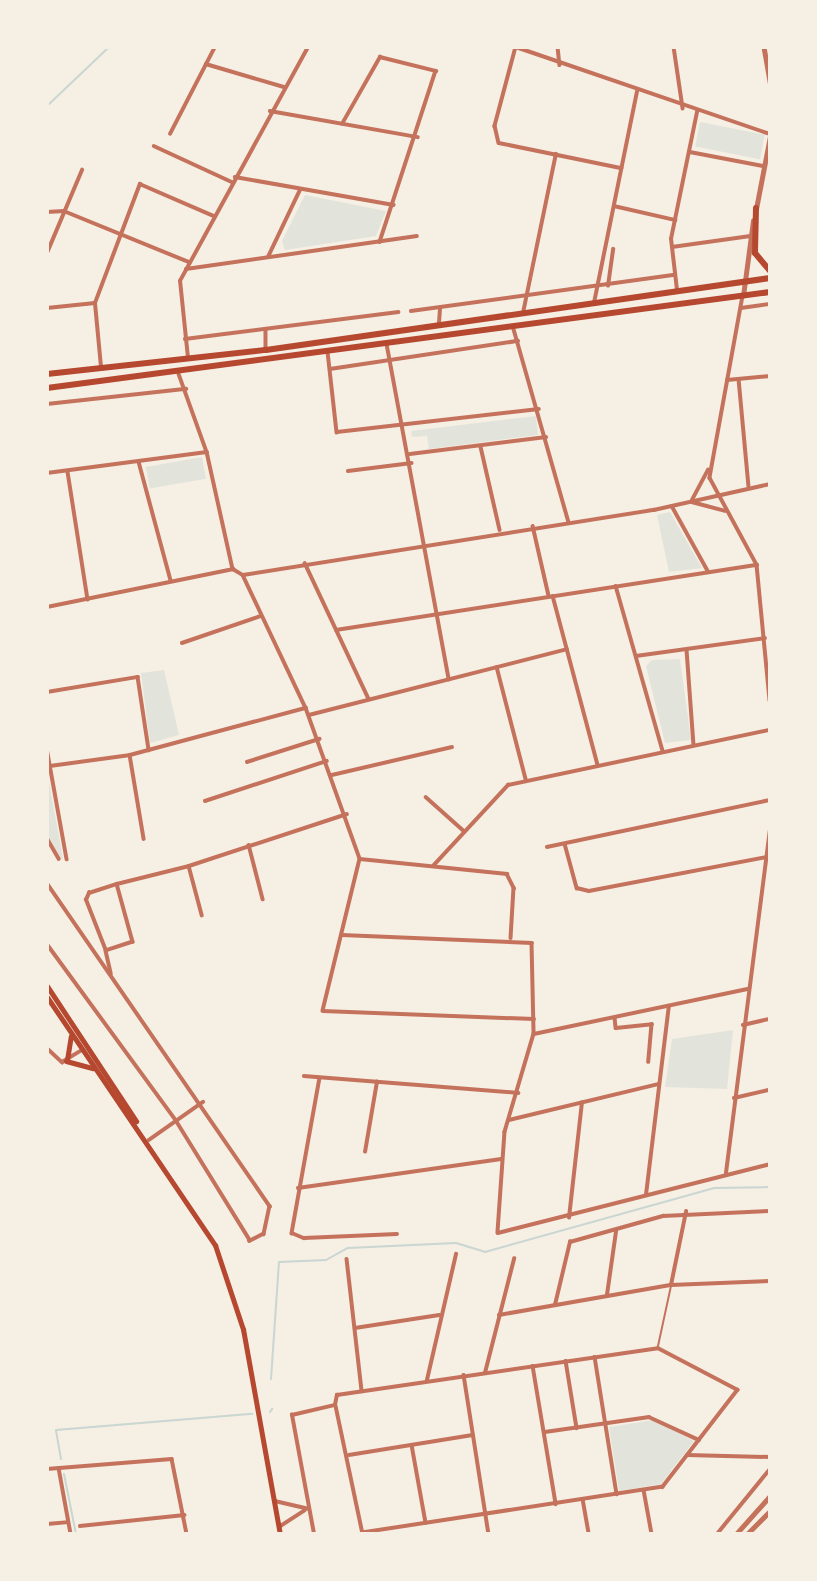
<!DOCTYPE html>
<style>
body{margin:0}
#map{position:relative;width:817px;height:1581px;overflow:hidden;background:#f6efe4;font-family:"Public Sans",sans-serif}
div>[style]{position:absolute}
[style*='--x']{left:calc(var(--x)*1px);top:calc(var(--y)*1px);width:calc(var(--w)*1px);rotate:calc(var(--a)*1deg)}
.green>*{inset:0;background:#e2e4dc;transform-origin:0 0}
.stream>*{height:2px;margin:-1px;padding:0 1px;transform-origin:1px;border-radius:1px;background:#c9d6d2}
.service>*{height:2px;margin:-1px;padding:0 1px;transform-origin:1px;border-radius:1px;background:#c5725c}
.minor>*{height:3.5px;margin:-1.75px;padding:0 1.75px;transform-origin:1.75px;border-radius:1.75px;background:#c5725c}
.tertiary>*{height:4.5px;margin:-2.25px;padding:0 2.25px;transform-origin:2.25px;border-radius:2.25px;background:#c5725c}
.secondary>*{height:5px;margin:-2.5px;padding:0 2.5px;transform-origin:2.5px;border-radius:2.5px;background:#b5482f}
.trunk>*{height:6px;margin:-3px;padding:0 3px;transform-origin:3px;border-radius:3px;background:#b5482f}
span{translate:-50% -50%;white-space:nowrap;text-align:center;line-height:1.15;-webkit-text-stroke:5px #f6efe4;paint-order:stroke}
.frame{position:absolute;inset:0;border:49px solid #f6efe4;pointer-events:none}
</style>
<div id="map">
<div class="green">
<div style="left:700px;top:122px;width:66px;height:25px;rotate:11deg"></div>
<div style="clip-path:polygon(305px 195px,386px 211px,376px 236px,285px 250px,282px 241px)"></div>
<div style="clip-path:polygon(536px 416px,538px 435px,429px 449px,427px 436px,412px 437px,411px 431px)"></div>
<div style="left:202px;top:457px;width:22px;height:57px;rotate:80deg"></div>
<div style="clip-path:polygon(670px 512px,702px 568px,669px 572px,657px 515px)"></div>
<div style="clip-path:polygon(680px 659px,691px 740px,665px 743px,646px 666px,652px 660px)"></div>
<div style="clip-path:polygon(164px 670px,179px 735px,150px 743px,141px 673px)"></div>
<div style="clip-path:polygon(47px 771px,63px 858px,62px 860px,47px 834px)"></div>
<div style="clip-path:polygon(733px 1030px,727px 1089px,665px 1087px,672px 1039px)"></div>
<div style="clip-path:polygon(653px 1420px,694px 1441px,661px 1484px,619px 1491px,609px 1427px)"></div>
</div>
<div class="stream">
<div style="--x:47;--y:106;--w:86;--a:-43.6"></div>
<div style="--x:271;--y:1379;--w:117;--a:-86.1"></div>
<div style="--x:279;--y:1262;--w:47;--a:-2.4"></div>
<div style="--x:326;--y:1260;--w:25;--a:-29"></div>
<div style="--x:348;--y:1248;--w:108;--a:-2.7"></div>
<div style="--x:456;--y:1243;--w:30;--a:17"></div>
<div style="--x:485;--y:1252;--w:238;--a:-15.6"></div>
<div style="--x:714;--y:1188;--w:56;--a:-1"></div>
<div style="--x:270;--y:1412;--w:4;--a:-56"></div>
<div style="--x:61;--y:1459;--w:29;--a:-100"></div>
<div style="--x:56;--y:1430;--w:197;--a:-4.7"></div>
<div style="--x:64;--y:1474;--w:61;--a:78.7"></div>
</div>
<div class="service">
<div style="--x:658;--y:1346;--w:61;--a:-77.8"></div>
</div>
<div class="minor">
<div style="--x:516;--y:47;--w:268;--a:18.9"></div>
<div style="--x:516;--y:47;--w:82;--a:104.9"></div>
<div style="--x:495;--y:126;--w:17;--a:77"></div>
<div style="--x:499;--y:143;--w:125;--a:11.6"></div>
<div style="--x:558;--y:47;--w:18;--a:84"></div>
<div style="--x:674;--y:47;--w:62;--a:81.6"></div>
<div style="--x:206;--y:64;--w:81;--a:16.4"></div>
<div style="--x:270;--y:111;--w:150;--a:10"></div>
<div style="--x:342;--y:124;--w:77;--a:-60.4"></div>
<div style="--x:380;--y:57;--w:58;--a:14"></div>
<div style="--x:436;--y:71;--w:180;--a:108.1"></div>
<div style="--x:170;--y:134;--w:98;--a:-62.7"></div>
<div style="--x:154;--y:146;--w:86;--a:24.8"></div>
<div style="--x:690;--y:152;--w:74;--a:10.9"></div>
<div style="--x:235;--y:177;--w:161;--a:10"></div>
<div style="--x:614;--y:206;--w:63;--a:12.9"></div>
<div style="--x:47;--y:212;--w:17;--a:-3"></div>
<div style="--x:64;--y:211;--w:135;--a:22.2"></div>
<div style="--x:672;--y:247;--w:79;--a:-8"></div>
<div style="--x:47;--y:253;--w:90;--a:-67.1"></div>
<div style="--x:268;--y:257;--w:74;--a:-64.5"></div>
<div style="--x:186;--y:269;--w:233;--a:-8.1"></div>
<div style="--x:608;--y:286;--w:37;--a:-82"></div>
<div style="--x:677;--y:290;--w:51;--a:-96.7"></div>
<div style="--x:671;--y:239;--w:130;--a:-78.4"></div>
<div style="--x:743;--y:296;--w:185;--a:100.3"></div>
<div style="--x:710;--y:478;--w:99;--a:61.6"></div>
<div style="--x:757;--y:565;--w:136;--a:84.5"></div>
<div style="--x:594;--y:303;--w:215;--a:-78.5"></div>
<div style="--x:47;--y:308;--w:48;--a:-5.9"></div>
<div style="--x:741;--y:308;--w:29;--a:-8"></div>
<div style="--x:411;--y:311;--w:264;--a:-7.8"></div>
<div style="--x:523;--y:313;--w:162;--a:-78.3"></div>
<div style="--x:439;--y:323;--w:15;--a:-86"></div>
<div style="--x:513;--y:326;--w:204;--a:74.1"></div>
<div style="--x:266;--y:329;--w:21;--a:90"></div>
<div style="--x:185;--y:339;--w:215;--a:-7.2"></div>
<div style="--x:387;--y:344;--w:341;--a:79.5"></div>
<div style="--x:328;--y:352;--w:81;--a:83.6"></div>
<div style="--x:337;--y:432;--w:203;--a:-6.5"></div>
<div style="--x:188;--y:358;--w:77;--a:-95.9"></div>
<div style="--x:180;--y:281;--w:267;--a:-61.3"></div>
<div style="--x:101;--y:367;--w:64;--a:-95.4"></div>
<div style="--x:95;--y:303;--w:127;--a:-69.3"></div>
<div style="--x:140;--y:184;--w:81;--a:23.4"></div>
<div style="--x:330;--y:369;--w:190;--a:-8.5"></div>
<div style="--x:179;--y:374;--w:83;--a:70.3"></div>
<div style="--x:207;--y:452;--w:120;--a:77.5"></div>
<div style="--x:739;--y:379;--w:107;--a:84.7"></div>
<div style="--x:727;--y:380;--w:43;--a:-5.3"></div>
<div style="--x:47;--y:404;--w:140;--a:-6.2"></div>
<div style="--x:481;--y:447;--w:85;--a:77.1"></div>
<div style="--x:410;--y:454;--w:137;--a:-7.1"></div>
<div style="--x:139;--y:462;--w:123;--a:74.9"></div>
<div style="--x:348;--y:471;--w:64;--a:-7.1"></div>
<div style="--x:68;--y:472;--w:129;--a:81.1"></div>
<div style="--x:47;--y:473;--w:161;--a:-7.5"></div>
<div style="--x:692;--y:500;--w:34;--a:-62"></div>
<div style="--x:692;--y:502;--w:34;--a:15"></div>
<div style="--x:672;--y:506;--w:74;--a:61"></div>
<div style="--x:533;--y:526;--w:72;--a:77.1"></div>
<div style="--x:305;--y:563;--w:150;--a:64.8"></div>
<div style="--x:243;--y:575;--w:147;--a:64.7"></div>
<div style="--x:306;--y:708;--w:160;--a:70.3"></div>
<div style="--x:360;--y:859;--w:156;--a:103.7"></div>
<div style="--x:323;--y:1011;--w:211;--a:2.2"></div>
<div style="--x:243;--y:575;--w:416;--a:-9"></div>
<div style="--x:654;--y:510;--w:119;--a:-12.6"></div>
<div style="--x:616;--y:586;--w:172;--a:74.1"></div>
<div style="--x:553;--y:596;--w:175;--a:75.1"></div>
<div style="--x:47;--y:607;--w:190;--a:-11.5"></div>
<div style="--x:233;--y:569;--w:12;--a:31"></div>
<div style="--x:336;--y:630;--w:426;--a:-8.8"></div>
<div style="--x:182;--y:643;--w:83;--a:-18.9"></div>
<div style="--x:687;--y:650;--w:95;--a:85.8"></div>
<div style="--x:636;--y:656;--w:130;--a:-7.9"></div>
<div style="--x:497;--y:667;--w:116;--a:75.5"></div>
<div style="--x:47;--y:692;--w:92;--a:-9.4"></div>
<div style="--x:138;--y:677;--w:74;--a:81.4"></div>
<div style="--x:309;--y:715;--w:266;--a:-14.3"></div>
<div style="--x:47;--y:748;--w:113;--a:79.8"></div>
<div style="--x:130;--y:755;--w:85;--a:80.5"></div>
<div style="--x:247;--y:762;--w:76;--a:-17.7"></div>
<div style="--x:50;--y:766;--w:81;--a:-7.8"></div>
<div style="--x:130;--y:755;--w:182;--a:-15"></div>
<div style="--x:332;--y:775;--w:123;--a:-13.1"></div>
<div style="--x:426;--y:797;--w:51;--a:41.8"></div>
<div style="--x:205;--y:801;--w:128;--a:-18.2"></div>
<div style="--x:47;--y:838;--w:24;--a:60"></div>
<div style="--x:565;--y:844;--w:46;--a:74.7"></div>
<div style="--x:577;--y:888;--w:12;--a:14"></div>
<div style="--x:589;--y:891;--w:181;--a:-10.8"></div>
<div style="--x:249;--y:845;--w:56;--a:75.5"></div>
<div style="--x:547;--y:847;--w:228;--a:-11.9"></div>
<div style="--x:360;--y:859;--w:148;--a:5.8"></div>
<div style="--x:507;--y:874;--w:16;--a:63"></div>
<div style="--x:514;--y:888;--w:50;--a:93.4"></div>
<div style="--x:434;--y:865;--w:109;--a:-47.2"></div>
<div style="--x:508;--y:785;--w:268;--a:-11.9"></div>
<div style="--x:189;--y:866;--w:51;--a:75.1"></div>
<div style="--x:47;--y:883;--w:393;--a:55.4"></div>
<div style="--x:270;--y:1206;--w:29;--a:102"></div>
<div style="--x:264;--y:1234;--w:16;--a:153"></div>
<div style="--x:250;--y:1241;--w:141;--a:-121.7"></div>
<div style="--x:176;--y:1121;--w:218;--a:-126.2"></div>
<div style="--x:117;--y:884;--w:60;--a:74.6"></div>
<div style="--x:133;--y:942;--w:28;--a:162"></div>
<div style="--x:106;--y:951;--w:55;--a:-111.4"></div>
<div style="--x:86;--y:900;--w:8;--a:-67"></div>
<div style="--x:89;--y:893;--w:29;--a:-18"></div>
<div style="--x:117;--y:884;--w:74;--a:-14"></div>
<div style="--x:189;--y:866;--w:166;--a:-18.2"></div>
<div style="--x:342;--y:935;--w:190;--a:2.4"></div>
<div style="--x:532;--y:943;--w:91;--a:88.7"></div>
<div style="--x:534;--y:1034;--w:102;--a:106.5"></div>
<div style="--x:505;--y:1132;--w:101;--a:94"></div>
<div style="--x:498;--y:1233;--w:281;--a:-14.2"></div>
<div style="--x:106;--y:951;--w:23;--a:77"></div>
<div style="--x:615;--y:1018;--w:10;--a:84"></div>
<div style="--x:616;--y:1028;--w:36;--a:-6"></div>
<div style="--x:652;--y:1024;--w:38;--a:95"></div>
<div style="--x:743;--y:1025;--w:28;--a:-13"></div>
<div style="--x:534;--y:1034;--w:219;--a:-11.9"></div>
<div style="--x:47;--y:1048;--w:21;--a:43"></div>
<div style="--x:62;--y:1062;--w:23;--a:-31"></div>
<div style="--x:304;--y:1076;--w:215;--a:4.5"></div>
<div style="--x:320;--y:1078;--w:158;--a:100.2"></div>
<div style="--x:292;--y:1233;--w:13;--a:23"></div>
<div style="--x:304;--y:1238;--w:93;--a:-2.5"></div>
<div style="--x:734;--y:1098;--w:37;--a:-13"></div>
<div style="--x:509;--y:1120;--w:154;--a:-13.5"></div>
<div style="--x:149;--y:1140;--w:66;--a:-35.1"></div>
<div style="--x:365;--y:1152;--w:71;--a:-80.3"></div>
<div style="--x:726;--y:1173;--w:347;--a:-82.7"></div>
<div style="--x:298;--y:1188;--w:205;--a:-8.1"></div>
<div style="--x:646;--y:1195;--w:190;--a:-83.1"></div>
<div style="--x:569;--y:1218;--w:116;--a:-83.6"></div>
<div style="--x:347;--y:1259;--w:133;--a:83.5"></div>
<div style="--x:671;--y:1285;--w:75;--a:-78.4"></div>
<div style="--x:607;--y:1295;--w:64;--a:-81.9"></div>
<div style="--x:555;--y:1305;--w:65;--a:-76.6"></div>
<div style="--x:570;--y:1242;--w:97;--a:-15.6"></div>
<div style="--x:663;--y:1216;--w:107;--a:-2.7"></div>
<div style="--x:499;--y:1315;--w:175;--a:-9.9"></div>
<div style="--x:671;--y:1285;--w:99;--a:-2.3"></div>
<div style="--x:355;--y:1328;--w:85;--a:-8.8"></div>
<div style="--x:595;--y:1357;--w:139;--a:80.9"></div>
<div style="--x:566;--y:1361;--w:68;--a:80.7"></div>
<div style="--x:533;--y:1366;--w:140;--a:80.5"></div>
<div style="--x:485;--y:1373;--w:118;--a:-75.7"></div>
<div style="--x:464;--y:1375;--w:161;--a:81.1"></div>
<div style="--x:427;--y:1380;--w:129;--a:-77"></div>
<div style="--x:336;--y:1406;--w:131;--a:78.1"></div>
<div style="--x:545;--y:1432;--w:105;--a:-8.2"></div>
<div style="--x:649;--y:1417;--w:55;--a:24.7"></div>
<div style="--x:412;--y:1445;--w:79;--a:79.8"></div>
<div style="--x:349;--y:1455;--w:125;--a:-9.2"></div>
<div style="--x:687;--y:1455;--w:83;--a:1.4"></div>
<div style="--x:59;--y:1468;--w:67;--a:79.7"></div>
<div style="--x:47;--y:1469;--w:125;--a:-4.6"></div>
<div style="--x:172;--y:1459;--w:76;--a:78.7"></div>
<div style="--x:644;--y:1490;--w:45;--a:79.7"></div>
<div style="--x:583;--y:1499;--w:36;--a:80"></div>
<div style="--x:275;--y:1501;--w:35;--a:13"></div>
<div style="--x:47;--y:1524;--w:21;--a:-5"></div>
<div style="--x:80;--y:1526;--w:105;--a:-6"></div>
<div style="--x:279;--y:1527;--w:30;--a:-33"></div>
<div style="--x:314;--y:1534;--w:121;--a:-100.5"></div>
<div style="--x:292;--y:1415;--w:44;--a:-13.1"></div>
<div style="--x:335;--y:1405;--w:10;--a:-79"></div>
<div style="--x:337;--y:1395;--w:324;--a:-8.3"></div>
<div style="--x:658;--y:1348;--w:90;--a:27.7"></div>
<div style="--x:738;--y:1390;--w:123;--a:127.7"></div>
<div style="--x:663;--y:1487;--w:304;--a:171.3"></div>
<div style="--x:717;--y:1534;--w:84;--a:-50.8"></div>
</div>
<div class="tertiary">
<div style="--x:764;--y:47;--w:36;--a:80"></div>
<div style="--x:756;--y:209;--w:74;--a:-79.1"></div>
<div style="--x:743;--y:296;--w:76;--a:-82.4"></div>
<div style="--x:736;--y:1534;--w:51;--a:-48.2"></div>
<div style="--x:747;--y:1534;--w:33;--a:-45"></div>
</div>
<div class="secondary">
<div style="--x:47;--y:986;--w:162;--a:56.6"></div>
<div style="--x:47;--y:997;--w:300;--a:55.9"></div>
<div style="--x:215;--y:1245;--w:89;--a:71.6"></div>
<div style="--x:243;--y:1329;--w:208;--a:79.8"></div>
<div style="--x:67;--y:1060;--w:24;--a:-81"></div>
<div style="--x:66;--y:1061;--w:28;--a:15"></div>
</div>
<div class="trunk">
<div style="--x:756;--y:208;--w:45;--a:91.3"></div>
<div style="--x:755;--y:253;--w:23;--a:50"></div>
<div style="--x:47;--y:374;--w:220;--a:-6.3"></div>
<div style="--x:266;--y:350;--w:509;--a:-8.13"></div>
<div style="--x:47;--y:388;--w:729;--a:-7.56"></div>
</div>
<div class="frame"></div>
</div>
